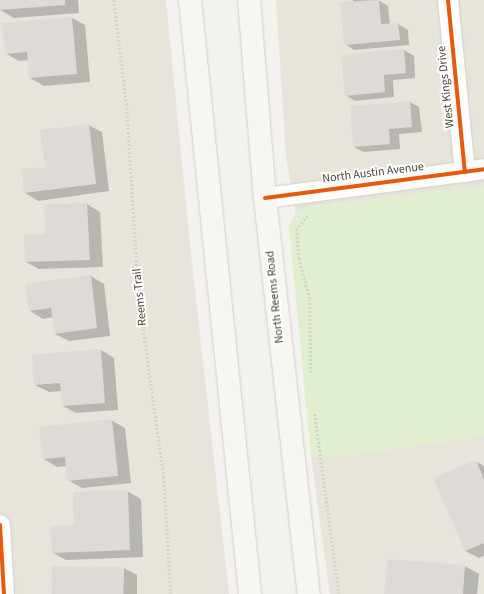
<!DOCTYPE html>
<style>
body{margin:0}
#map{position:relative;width:484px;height:594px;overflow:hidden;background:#f4f2ee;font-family:"Source Sans 3",sans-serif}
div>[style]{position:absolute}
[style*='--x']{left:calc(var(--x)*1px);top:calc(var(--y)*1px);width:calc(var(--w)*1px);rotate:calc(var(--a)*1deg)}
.residential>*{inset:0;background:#e7e4dc}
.green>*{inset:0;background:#e1eecf}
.shadow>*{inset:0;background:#0003}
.building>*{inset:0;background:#dedbd6;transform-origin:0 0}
.path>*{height:2.5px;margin-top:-1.25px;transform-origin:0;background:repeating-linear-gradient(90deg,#d3d2cc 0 2px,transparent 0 4px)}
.roads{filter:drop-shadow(0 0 1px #d2d0cb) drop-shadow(0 0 1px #d2d0cb)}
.street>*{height:20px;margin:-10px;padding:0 10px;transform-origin:10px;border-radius:10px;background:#fdfdfc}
.secondary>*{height:22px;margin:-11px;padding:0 11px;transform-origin:11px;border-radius:11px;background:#f7f6f1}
.cycleway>*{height:4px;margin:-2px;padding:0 2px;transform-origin:2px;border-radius:2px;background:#e8590c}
span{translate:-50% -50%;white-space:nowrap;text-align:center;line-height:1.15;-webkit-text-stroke:4px #fff;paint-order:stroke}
.street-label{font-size:12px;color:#4b4439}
</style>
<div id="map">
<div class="residential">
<div style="clip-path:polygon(0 0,166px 0,191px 254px,229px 594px,0 594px)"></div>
<div style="clip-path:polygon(276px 0,484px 0,484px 186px,307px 207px,296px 213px,286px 157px)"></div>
<div style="clip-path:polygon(484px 436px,484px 594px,330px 594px,311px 457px,337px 457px)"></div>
</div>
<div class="green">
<div style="clip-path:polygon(484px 186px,484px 436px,337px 457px,311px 457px,289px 225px,296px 213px,307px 207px)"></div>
</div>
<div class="shadow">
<div style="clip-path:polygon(0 0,78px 0,79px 13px,14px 18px,0 10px)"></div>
<div style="clip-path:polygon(334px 0,378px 0,388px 6px,390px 25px,398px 24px,408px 30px,409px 45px,354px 50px,345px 44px,353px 0)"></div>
<div style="clip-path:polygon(72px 18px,85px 25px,90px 82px,44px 86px,30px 78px,29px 60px,19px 61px,5px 53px)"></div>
<div style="clip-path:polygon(404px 50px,414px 56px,415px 78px,393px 80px,394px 97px,355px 101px,346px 95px)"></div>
<div style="clip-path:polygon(410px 102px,419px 107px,422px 132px,399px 134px,400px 149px,364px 152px,354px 147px)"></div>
<div style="clip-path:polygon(88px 125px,102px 132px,109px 191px,38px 201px,25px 193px)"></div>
<div style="clip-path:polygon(87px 204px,100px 212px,103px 267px,39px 269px,26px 262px,46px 235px)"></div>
<div style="clip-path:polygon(91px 276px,104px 284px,110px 336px,69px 341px,55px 334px,53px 317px,43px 319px,30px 311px)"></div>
<div style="clip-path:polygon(101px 350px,114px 358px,118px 410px,76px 413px,63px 406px,62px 391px,49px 392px,35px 385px)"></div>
<div style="clip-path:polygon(111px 420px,125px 428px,131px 483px,82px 488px,68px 480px,67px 466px,57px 467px,44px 459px)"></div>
<div style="clip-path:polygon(475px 461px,484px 466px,484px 556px,479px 558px,465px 551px)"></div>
<div style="clip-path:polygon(127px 491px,141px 499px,143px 557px,66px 560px,53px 553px,75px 526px)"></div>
<div style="clip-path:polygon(389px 560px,465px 566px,479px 574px,477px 594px,385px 594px)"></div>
<div style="clip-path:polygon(124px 568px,137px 575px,137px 594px,53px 594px)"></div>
</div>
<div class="building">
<div style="clip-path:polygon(0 0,65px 0,65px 5px,0 10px)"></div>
<div style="clip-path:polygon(379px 0,381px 24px,398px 23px,400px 40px,344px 45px,340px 2px)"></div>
<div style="clip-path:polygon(72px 17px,77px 74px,29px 78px,27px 52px,5px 54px,2px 23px)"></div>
<div style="clip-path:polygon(404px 49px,406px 73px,384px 75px,385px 92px,345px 96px,341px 55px)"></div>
<div style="clip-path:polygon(410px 101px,412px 127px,389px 129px,390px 144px,353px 147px,350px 106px)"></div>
<div style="clip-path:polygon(89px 124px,96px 184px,24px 193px,21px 169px,45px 167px,40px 130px)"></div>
<div style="clip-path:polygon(87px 203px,90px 260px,25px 262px,24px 235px,45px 234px,44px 204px)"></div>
<div style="clip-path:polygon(91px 275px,97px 328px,54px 334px,51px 308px,29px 311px,25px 284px)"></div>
<div style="clip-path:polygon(101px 349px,105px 403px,62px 406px,60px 383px,34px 385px,32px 355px)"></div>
<div style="clip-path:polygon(112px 419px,118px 476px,67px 481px,65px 457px,43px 459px,39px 427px)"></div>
<div style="clip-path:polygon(476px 460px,484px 480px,484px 543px,465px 551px,433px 478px)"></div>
<div style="clip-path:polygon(128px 490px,130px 550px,52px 553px,50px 526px,74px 525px,73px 492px)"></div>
<div style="clip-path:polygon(388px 559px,465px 565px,463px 594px,384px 594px)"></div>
<div style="left:52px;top:566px;width:72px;height:28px;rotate:1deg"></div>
</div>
<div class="path">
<div style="--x:114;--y:0;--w:109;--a:83.1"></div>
<div style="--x:127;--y:108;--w:189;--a:86.4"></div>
<div style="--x:139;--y:297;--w:182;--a:82.1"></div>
<div style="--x:164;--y:477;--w:117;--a:86.6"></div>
<div style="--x:308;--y:216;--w:17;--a:130"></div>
<div style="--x:297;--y:229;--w:29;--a:86"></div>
<div style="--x:299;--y:258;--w:42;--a:75"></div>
<div style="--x:310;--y:299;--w:76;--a:89.2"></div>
<div style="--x:315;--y:414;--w:182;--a:82.4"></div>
</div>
<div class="roads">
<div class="street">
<div style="--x:448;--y:0;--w:173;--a:84.4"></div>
<div style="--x:265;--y:198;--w:221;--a:-7.5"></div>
<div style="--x:0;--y:525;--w:69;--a:86.7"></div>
</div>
<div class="secondary">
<div style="--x:190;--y:0;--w:597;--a:84.23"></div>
<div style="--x:249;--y:0;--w:199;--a:85.4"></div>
<div style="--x:265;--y:198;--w:398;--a:83.7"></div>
</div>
</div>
<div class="cycleway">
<div style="--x:448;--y:0;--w:173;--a:84.4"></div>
<div style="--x:265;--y:198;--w:221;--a:-7.5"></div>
<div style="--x:0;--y:525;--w:69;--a:86.7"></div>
</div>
<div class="street-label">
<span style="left:446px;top:87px;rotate:-96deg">West Kings Drive</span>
<span style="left:373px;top:173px;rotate:-7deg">North Austin Avenue</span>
<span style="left:140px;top:297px;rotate:-96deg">Reems Trail</span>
<span style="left:275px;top:297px;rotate:-96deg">North Reems Road</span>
</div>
</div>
